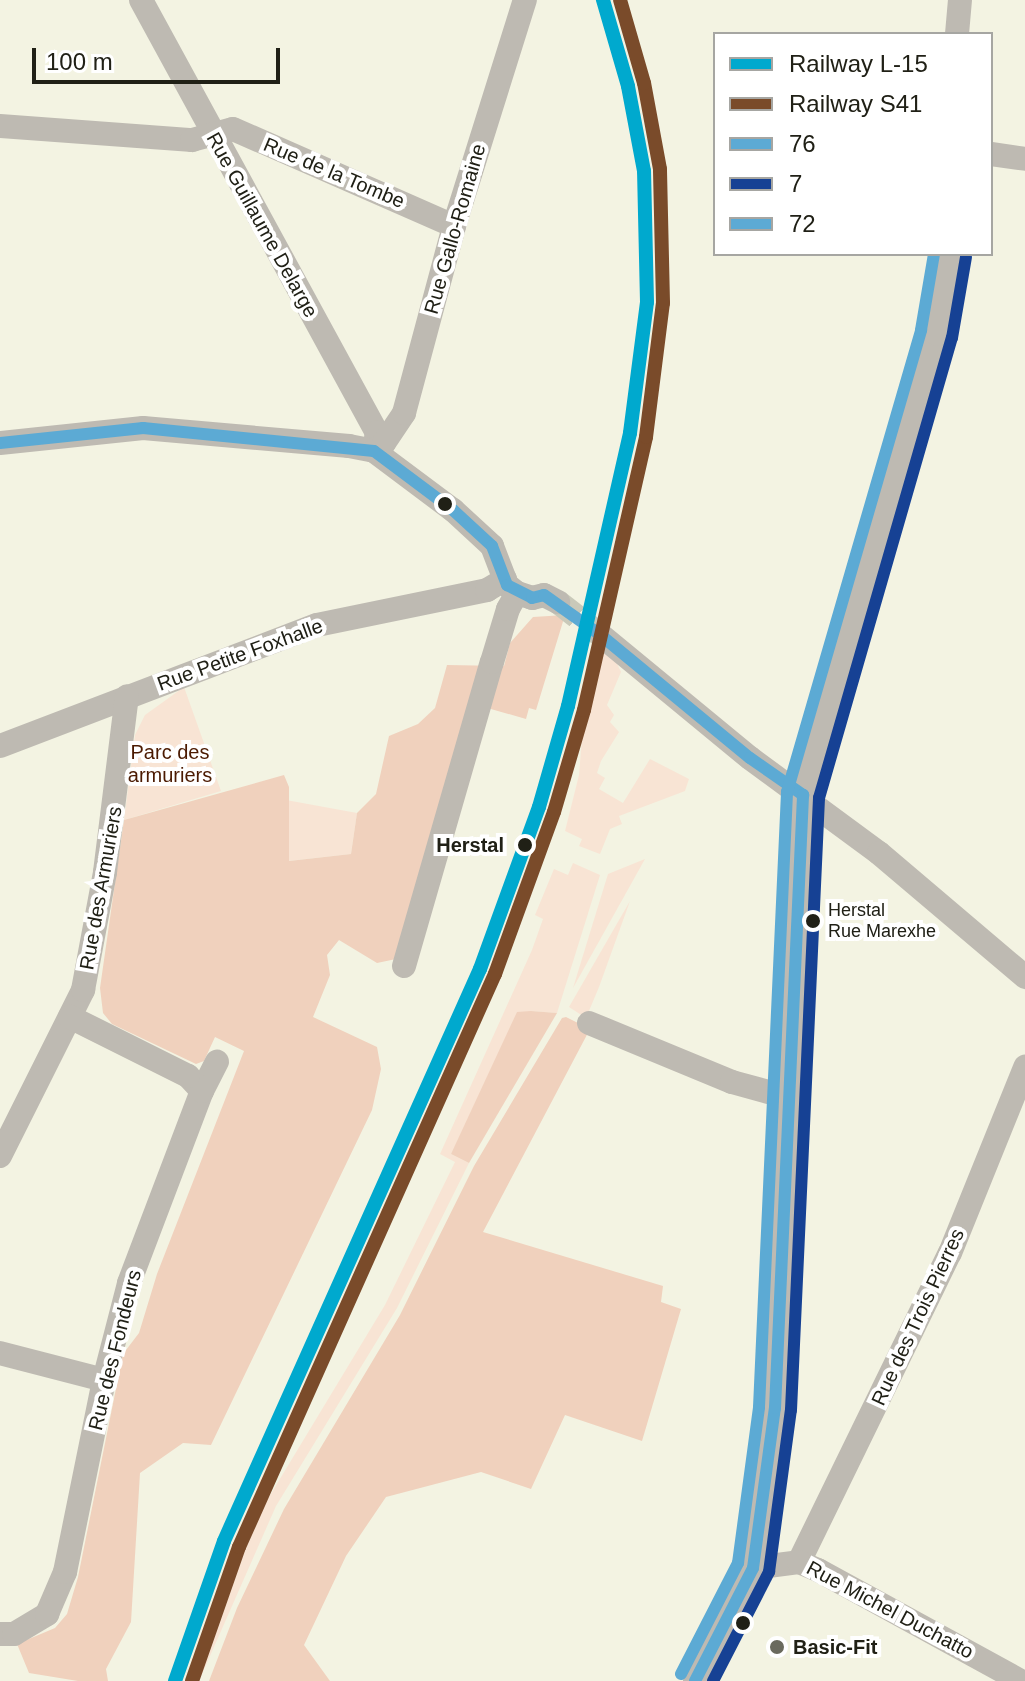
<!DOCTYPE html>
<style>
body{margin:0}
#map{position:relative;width:1025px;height:1681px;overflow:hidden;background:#f3f3e2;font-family:Arial,sans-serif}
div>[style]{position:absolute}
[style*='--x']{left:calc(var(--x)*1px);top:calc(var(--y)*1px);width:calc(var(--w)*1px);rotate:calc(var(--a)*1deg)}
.green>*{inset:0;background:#f8e4d4}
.forest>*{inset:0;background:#f0d1bd}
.minor-tunnel>*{height:24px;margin-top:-12px;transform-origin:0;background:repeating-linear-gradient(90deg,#c9c9b9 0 24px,transparent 0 36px)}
.minor>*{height:24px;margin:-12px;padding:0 12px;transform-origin:12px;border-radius:12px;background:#bebab2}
.bus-1>*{height:12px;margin:-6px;padding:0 6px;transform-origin:6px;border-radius:6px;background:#5caad4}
.bus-2>*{height:12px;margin:-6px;padding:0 6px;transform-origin:6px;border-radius:6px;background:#164194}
.bus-3>*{height:12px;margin:-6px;padding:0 6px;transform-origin:6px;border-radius:6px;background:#5caad4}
.rail-1>*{height:14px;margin:-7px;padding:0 7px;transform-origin:7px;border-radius:7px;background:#00a9ce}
.rail-2>*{height:14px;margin:-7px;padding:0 7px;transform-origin:7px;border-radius:7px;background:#7a4b2a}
.dots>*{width:22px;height:22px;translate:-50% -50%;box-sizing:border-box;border:4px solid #fff;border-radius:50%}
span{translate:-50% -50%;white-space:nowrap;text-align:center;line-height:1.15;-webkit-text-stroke:8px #fff;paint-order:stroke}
.bus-label{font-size:18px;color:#202016}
.left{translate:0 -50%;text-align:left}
.street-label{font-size:20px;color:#202016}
.park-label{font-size:20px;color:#4b1a01}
.stop-label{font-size:20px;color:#202016;font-weight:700}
.right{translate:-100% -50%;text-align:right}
.poi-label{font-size:20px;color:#202016;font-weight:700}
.legend{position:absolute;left:713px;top:32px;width:280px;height:224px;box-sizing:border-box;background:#fff;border:2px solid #a6a6a2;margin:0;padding:10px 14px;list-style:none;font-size:24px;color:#202016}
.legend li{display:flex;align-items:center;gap:16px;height:40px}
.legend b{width:40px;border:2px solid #a6a6a2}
.scale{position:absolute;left:32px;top:48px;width:248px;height:36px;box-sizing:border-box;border:4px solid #202016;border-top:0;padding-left:10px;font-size:24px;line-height:28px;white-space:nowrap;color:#202016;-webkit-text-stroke:6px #fff;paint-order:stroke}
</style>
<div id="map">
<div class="green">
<div style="clip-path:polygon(597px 642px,612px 653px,621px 672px,607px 705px,614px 715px,610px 722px,619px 732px,601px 761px,597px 773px,605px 778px,599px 789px,623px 803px,650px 759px,689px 779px,685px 791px,619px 816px,622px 824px,610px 829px,600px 854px,579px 846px,582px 839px,565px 831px,579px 775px,584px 712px)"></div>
<div style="clip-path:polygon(184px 687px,221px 791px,124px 820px,135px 735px,145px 715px)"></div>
<div style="clip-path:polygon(286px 800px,357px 813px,351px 854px,288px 861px)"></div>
<div style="clip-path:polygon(645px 859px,573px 988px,608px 874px)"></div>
<div style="clip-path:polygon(573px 863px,600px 875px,557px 1013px,531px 1011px,451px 1154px,469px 1163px,397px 1308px,276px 1506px,199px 1681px,188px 1681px,266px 1502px,385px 1305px,455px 1162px,440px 1154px,532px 950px,543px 919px,535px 915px,554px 869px,568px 875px)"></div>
<div style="clip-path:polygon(630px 901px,599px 987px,586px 1018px,569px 1007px)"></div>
</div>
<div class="forest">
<div style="clip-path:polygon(565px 615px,536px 710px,529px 708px,526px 719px,477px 705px,396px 959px,377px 963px,339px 940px,327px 955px,330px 975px,313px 1017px,377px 1047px,381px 1069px,372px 1110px,211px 1445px,183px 1443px,140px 1473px,131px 1622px,106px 1669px,108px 1681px,78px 1681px,29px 1673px,17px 1644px,55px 1628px,67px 1614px,78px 1577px,123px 1354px,139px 1333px,157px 1274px,244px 1051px,215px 1037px,204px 1061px,196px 1064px,112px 1024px,103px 1013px,100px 988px,124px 820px,284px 775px,289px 787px,289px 861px,351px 854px,357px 813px,376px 794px,389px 736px,418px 724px,435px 708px,447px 665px,504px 666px,510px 643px,533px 617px)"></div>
<div style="clip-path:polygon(531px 1011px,557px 1013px,469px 1163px,451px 1154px,517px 1012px)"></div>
<div style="clip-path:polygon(566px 1017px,590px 1029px,483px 1232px,663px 1286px,661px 1302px,681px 1309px,642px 1441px,565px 1415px,531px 1489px,481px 1472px,386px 1497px,346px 1556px,304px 1645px,330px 1681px,209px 1681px,237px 1608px,284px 1509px,400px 1315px,474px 1166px,562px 1018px)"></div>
</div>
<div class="minor-tunnel">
<div style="--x:558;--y:602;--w:57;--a:37.9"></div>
</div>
<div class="minor">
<div style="--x:141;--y:0;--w:492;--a:61.4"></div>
<div style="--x:377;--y:432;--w:19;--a:99"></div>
<div style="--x:957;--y:34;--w:34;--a:-85"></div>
<div style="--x:0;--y:126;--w:193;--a:4.2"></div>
<div style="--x:192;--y:140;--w:42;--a:-15"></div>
<div style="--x:233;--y:129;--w:241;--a:23.7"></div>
<div style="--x:991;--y:154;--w:34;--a:8"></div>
<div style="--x:0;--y:443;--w:144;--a:-6"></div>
<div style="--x:143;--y:428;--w:207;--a:5"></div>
<div style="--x:349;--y:446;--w:25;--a:11"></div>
<div style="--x:374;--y:451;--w:99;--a:36.8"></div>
<div style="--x:453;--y:510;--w:53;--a:42.7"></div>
<div style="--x:492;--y:546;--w:42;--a:69"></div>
<div style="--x:507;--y:585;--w:13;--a:39"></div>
<div style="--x:517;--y:593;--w:16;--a:18"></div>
<div style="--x:532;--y:598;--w:12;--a:-14"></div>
<div style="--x:544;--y:595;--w:16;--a:27"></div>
<div style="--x:374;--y:451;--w:13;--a:-39"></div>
<div style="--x:384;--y:443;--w:36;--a:-56"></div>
<div style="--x:404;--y:413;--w:194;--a:-75"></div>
<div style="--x:454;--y:226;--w:237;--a:-72.6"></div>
<div style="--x:603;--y:637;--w:190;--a:39.5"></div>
<div style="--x:750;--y:758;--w:160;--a:36.4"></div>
<div style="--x:879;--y:853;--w:192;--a:40.3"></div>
<div style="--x:0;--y:746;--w:339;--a:-20.9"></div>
<div style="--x:317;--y:625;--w:174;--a:-11.6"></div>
<div style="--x:487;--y:590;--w:21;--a:-31"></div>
<div style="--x:404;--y:966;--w:316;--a:-73.9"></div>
<div style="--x:492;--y:662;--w:55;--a:-73.2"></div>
<div style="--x:508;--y:609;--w:18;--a:-61"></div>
<div style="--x:589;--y:1023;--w:155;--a:22.4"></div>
<div style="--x:732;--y:1082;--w:60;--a:15.4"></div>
<div style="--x:202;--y:1091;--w:33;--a:-63"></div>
<div style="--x:0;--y:1156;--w:186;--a:-63.4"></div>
<div style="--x:83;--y:990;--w:120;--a:-79.4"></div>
<div style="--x:105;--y:872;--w:177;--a:-82.9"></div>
<div style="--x:0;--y:1353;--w:107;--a:14.6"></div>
<div style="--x:799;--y:1562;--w:344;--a:-64"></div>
<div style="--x:950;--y:1253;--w:201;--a:-68"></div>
<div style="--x:753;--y:1568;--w:46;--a:-7.4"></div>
<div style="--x:799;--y:1562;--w:21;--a:23"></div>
<div style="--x:818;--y:1570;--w:231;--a:28.7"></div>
<div style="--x:0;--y:1634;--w:14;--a:0"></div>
<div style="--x:14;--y:1634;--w:39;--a:-31"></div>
<div style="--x:47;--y:1614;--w:46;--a:-66.8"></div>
<div style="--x:65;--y:1572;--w:196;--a:-78.5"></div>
<div style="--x:104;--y:1380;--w:100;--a:-75.5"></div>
<div style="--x:129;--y:1283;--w:205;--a:-69.2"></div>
<div style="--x:202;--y:1091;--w:21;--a:-133"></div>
<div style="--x:188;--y:1076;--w:132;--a:-153.4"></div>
<div style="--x:695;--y:1681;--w:127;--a:-62.8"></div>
<div style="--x:753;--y:1568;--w:162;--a:-82.2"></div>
<div style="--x:775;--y:1408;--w:614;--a:-87.38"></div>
<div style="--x:803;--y:795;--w:480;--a:-73.8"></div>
<div style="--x:937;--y:334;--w:81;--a:-80.8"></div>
</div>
<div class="bus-1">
<div style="--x:0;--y:443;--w:144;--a:-6"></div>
<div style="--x:143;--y:428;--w:232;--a:5.7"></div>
<div style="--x:374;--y:451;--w:99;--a:36.8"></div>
<div style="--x:453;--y:510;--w:53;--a:42.7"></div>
<div style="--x:492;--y:546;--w:42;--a:69"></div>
<div style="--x:507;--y:585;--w:28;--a:27"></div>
<div style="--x:532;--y:598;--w:12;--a:-14"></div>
<div style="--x:544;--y:595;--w:72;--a:35.4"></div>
<div style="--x:603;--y:637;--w:190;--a:39.5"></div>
<div style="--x:750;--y:758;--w:65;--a:34.9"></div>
<div style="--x:695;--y:1681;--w:127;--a:-62.8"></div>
<div style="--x:753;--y:1568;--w:162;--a:-82.2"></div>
<div style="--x:775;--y:1408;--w:614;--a:-87.38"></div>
</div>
<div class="bus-2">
<div style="--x:713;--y:1681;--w:123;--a:-62.8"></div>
<div style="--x:769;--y:1572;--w:163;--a:-82.3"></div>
<div style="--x:791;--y:1410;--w:613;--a:-87.38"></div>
<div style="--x:819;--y:798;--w:479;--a:-73.9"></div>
<div style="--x:952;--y:338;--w:82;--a:-80.2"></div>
</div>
<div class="bus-3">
<div style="--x:681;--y:1674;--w:125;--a:-62.8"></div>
<div style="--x:738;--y:1563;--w:157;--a:-82.3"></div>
<div style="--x:759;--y:1407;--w:616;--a:-87.39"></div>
<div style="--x:787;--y:792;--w:481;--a:-73.8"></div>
<div style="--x:921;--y:330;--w:77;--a:-80.3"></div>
</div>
<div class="rail-1">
<div style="--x:175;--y:1681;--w:148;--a:-70.7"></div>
<div style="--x:224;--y:1541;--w:627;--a:-65.89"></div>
<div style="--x:480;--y:969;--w:172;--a:-70"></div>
<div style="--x:539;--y:807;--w:105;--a:-74"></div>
<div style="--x:568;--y:706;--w:280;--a:-77.2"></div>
<div style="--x:630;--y:433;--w:132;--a:-82.6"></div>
<div style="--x:647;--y:302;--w:131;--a:-91.3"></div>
<div style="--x:644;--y:171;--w:86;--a:-100.7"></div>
<div style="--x:628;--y:86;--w:90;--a:-106.2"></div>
</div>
<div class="rail-2">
<div style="--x:192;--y:1681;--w:142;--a:-70.7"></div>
<div style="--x:239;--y:1547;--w:628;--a:-65.93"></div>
<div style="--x:495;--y:974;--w:172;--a:-70"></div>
<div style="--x:554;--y:812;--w:106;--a:-73.6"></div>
<div style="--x:584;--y:710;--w:280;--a:-77.2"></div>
<div style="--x:646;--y:437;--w:135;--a:-82.8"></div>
<div style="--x:663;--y:303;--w:134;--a:-91.3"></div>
<div style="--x:660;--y:169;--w:87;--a:-100.5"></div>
<div style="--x:644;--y:83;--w:86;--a:-106.1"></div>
</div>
<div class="dots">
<div style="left:445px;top:504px;background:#202016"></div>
<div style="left:525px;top:845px;background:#202016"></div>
<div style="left:813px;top:921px;background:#202016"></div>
<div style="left:743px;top:1623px;background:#202016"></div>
<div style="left:777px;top:1647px;background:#6a6a5d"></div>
</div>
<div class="bus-label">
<span class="left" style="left:828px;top:921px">Herstal<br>Rue Marexhe</span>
</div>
<div class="street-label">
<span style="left:334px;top:173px;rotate:23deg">Rue de la Tombe</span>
<span style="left:262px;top:225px;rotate:61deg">Rue Guillaume Delarge</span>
<span style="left:455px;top:229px;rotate:-74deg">Rue Gallo-Romaine</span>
<span style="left:240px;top:655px;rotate:-20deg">Rue Petite Foxhalle</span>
<span style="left:101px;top:888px;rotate:-80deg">Rue des Armuriers</span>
<span style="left:918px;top:1317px;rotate:-65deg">Rue des Trois Pierres</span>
<span style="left:115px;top:1350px;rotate:-76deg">Rue des Fondeurs</span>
<span style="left:890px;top:1610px;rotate:28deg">Rue Michel Duchatto</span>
</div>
<div class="park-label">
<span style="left:170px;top:764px">Parc des<br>armuriers</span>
</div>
<div class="stop-label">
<span class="right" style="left:504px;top:845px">Herstal</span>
</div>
<div class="poi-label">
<span class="left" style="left:793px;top:1647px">Basic-Fit</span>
</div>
<ul class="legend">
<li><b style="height:10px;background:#00a9ce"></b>Railway L-15</li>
<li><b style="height:10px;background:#7a4b2a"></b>Railway S41</li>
<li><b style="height:10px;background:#5caad4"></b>76</li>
<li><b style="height:10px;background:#164194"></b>7</li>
<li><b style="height:10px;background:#5caad4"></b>72</li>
</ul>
<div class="scale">100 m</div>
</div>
